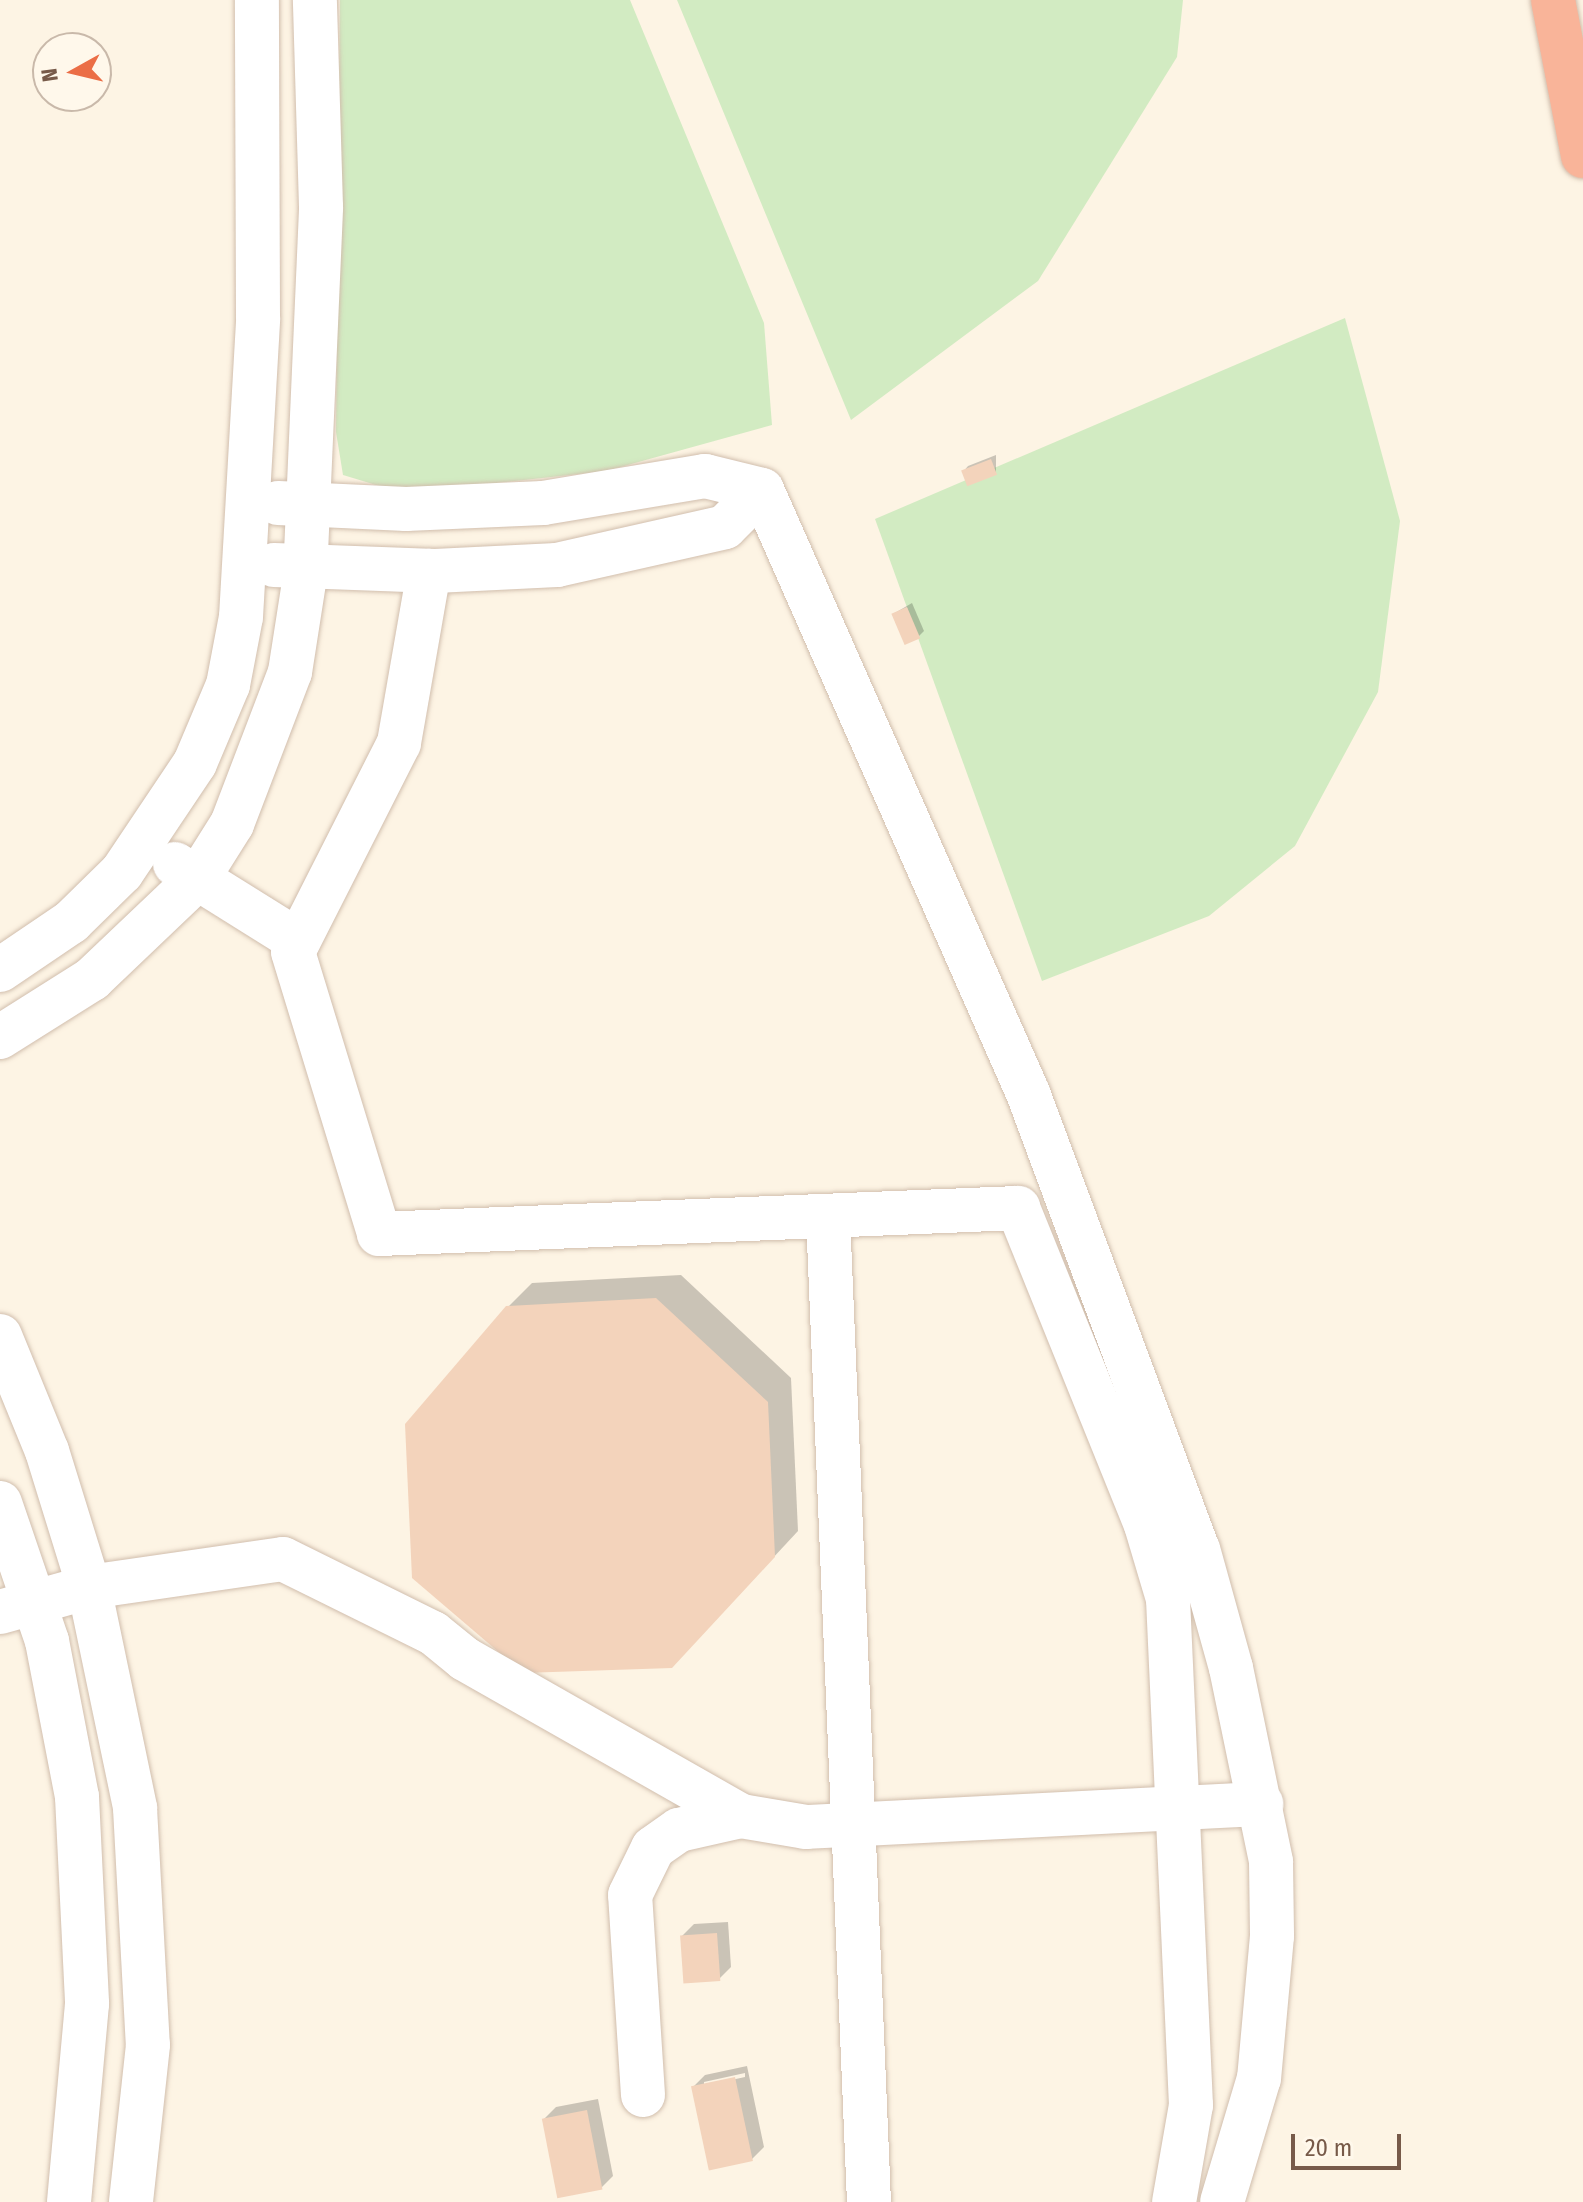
<!DOCTYPE html>
<style>
body{margin:0}
#map{position:relative;width:1583px;height:2202px;overflow:hidden;background:#fdf4e4;font-family:"Fira Sans Condensed",sans-serif}
div>[style]{position:absolute}
[style*='--x']{left:calc(var(--x)*1px);top:calc(var(--y)*1px);width:calc(var(--w)*1px);rotate:calc(var(--a)*1deg)}
.green>*{inset:0;background:#d2ebc2}
.shadow>*{inset:0;background:#0003}
.building>*{inset:0;background:#f3d3bb;transform-origin:0 0}
.roads{filter:drop-shadow(0 0 2px #d1bead) drop-shadow(0 0 2px #d1bead)}
.minor>*{height:44px;margin:-22px;padding:0 22px;transform-origin:22px;border-radius:22px;background:#fff}
.highway>*{height:44px;margin:-22px;padding:0 22px;transform-origin:22px;border-radius:22px;background:#f9b499}
span{translate:-50% -50%;white-space:nowrap;text-align:center;line-height:1.15;-webkit-text-stroke:6px #fff8eb;paint-order:stroke}
.north{position:absolute;left:32px;top:32px;width:80px;height:80px;box-sizing:border-box;background:#fff8eb;border:2px solid #c9b9aa;border-radius:50%;rotate:262deg;font-size:22px;font-weight:700;line-height:32px;text-align:center;color:#775a49}
.north::after{content:'';display:block;margin:auto;width:28px;height:36px;background:#eb6e46;clip-path:polygon(50% 0,100% 100%,50% 72%,0 100%)}
.scale{position:absolute;left:1291px;top:2134px;width:110px;height:36px;box-sizing:border-box;border:4px solid #775a49;border-top:0;padding-left:10px;font-size:24px;line-height:28px;white-space:nowrap;color:#775a49;-webkit-text-stroke:6px #fff8eb;paint-order:stroke}
</style>
<div id="map">
<div class="green">
<div style="clip-path:polygon(340px 0,630px 0,764px 323px,772px 425px,606px 471px,452px 488px,386px 488px,343px 475px,336px 432px)"></div>
<div style="clip-path:polygon(677px 0,1183px 0,1177px 57px,1038px 281px,851px 420px)"></div>
<div style="clip-path:polygon(1345px 318px,1400px 521px,1378px 692px,1295px 846px,1209px 916px,1042px 981px,875px 519px)"></div>
</div>
<div class="shadow">
<div style="clip-path:polygon(996px 455px,996px 473px,963px 472px,968px 466px)"></div>
<div style="clip-path:polygon(912px 603px,924px 631px,918px 637px,893px 614px)"></div>
<div style="clip-path:polygon(681px 1275px,791px 1378px,798px 1531px,696px 1641px,507px 1308px,532px 1283px)"></div>
<div style="clip-path:polygon(728px 1922px,731px 1967px,719px 1979px,682px 1936px,694px 1924px)"></div>
<div style="clip-path:polygon(evenodd,747px 2066px,764px 2147px,752px 2159px,693px 2087px,705px 2075px,747px 2066px,745px 2073px,745px 2077px,704px 2086px,704px 2082px,745px 2073px)"></div>
<div style="clip-path:polygon(598px 2099px,613px 2176px,601px 2188px,544px 2119px,556px 2107px)"></div>
</div>
<div class="building">
<div style="left:991px;top:459px;width:17px;height:32px;rotate:69deg"></div>
<div style="left:907px;top:607px;width:34px;height:17px;rotate:67deg"></div>
<div style="clip-path:polygon(656px 1298px,768px 1402px,775px 1557px,672px 1668px,523px 1673px,412px 1578px,405px 1424px,506px 1306px)"></div>
<div style="left:717px;top:1933px;width:48px;height:37px;rotate:86deg"></div>
<div style="left:735px;top:2077px;width:86px;height:45px;rotate:78deg"></div>
<div style="left:587px;top:2110px;width:81px;height:46px;rotate:79deg"></div>
</div>
<div class="roads">
<div class="minor">
<div style="--x:762;--y:490;--w:659;--a:66.2"></div>
<div style="--x:1028;--y:1093;--w:487;--a:69.6"></div>
<div style="--x:1198;--y:1549;--w:123;--a:74.5"></div>
<div style="--x:1231;--y:1668;--w:198;--a:78.3"></div>
<div style="--x:1271;--y:1862;--w:74;--a:89.2"></div>
<div style="--x:1272;--y:1936;--w:143;--a:95.2"></div>
<div style="--x:1259;--y:2078;--w:129;--a:106.6"></div>
<div style="--x:274;--y:565;--w:161;--a:2.1"></div>
<div style="--x:435;--y:571;--w:122;--a:-2.8"></div>
<div style="--x:557;--y:565;--w:172;--a:-12.7"></div>
<div style="--x:725;--y:527;--w:52;--a:-45"></div>
<div style="--x:762;--y:490;--w:59;--a:-166.2"></div>
<div style="--x:705;--y:476;--w:164;--a:170.5"></div>
<div style="--x:543;--y:503;--w:137;--a:177.5"></div>
<div style="--x:406;--y:509;--w:128;--a:-177.3"></div>
<div style="--x:429;--y:571;--w:175;--a:99.9"></div>
<div style="--x:399;--y:743;--w:234;--a:116.9"></div>
<div style="--x:293;--y:952;--w:295;--a:73"></div>
<div style="--x:379;--y:1234;--w:640;--a:-2.33"></div>
<div style="--x:1018;--y:1208;--w:342;--a:68"></div>
<div style="--x:1146;--y:1525;--w:77;--a:73.4"></div>
<div style="--x:1168;--y:1599;--w:507;--a:87.4"></div>
<div style="--x:1191;--y:2105;--w:98;--a:99.9"></div>
<div style="--x:175;--y:864;--w:145;--a:32"></div>
<div style="--x:0;--y:970;--w:86;--a:-34.1"></div>
<div style="--x:71;--y:922;--w:71;--a:-44.4"></div>
<div style="--x:122;--y:872;--w:131;--a:-56.2"></div>
<div style="--x:195;--y:763;--w:85;--a:-67.1"></div>
<div style="--x:228;--y:685;--w:69;--a:-79.2"></div>
<div style="--x:241;--y:617;--w:299;--a:-86.7"></div>
<div style="--x:258;--y:318;--w:318;--a:-90.2"></div>
<div style="--x:0;--y:1037;--w:109;--a:-32.2"></div>
<div style="--x:92;--y:979;--w:146;--a:-43.6"></div>
<div style="--x:198;--y:878;--w:64;--a:-57.8"></div>
<div style="--x:232;--y:824;--w:163;--a:-69.1"></div>
<div style="--x:290;--y:672;--w:97;--a:-81.1"></div>
<div style="--x:305;--y:576;--w:369;--a:-87.5"></div>
<div style="--x:321;--y:207;--w:207;--a:-91.7"></div>
<div style="--x:828;--y:1216;--w:987;--a:87.62"></div>
<div style="--x:0;--y:1336;--w:124;--a:67.8"></div>
<div style="--x:47;--y:1451;--w:142;--a:72.8"></div>
<div style="--x:89;--y:1587;--w:226;--a:78.2"></div>
<div style="--x:135;--y:1808;--w:237;--a:86.9"></div>
<div style="--x:148;--y:2045;--w:158;--a:96.2"></div>
<div style="--x:0;--y:1503;--w:146;--a:71.2"></div>
<div style="--x:47;--y:1641;--w:159;--a:79.1"></div>
<div style="--x:77;--y:1797;--w:207;--a:87.2"></div>
<div style="--x:87;--y:2004;--w:199;--a:95.2"></div>
<div style="--x:0;--y:1612;--w:92;--a:-15.7"></div>
<div style="--x:89;--y:1587;--w:196;--a:-8.2"></div>
<div style="--x:283;--y:1559;--w:167;--a:26.3"></div>
<div style="--x:433;--y:1633;--w:41;--a:39.1"></div>
<div style="--x:465;--y:1659;--w:318;--a:29.6"></div>
<div style="--x:741;--y:1816;--w:66;--a:9.6"></div>
<div style="--x:806;--y:1827;--w:456;--a:-2.9"></div>
<div style="--x:643;--y:2095;--w:200;--a:-93.7"></div>
<div style="--x:630;--y:1895;--w:52;--a:-63.9"></div>
<div style="--x:653;--y:1848;--w:32;--a:-35"></div>
<div style="--x:679;--y:1830;--w:64;--a:-12.7"></div>
</div>
<div class="highway">
<div style="--x:1553;--y:0;--w:159;--a:79.1"></div>
</div>
</div>
<div class="north">N</div>
<div class="scale">20 m</div>
</div>
